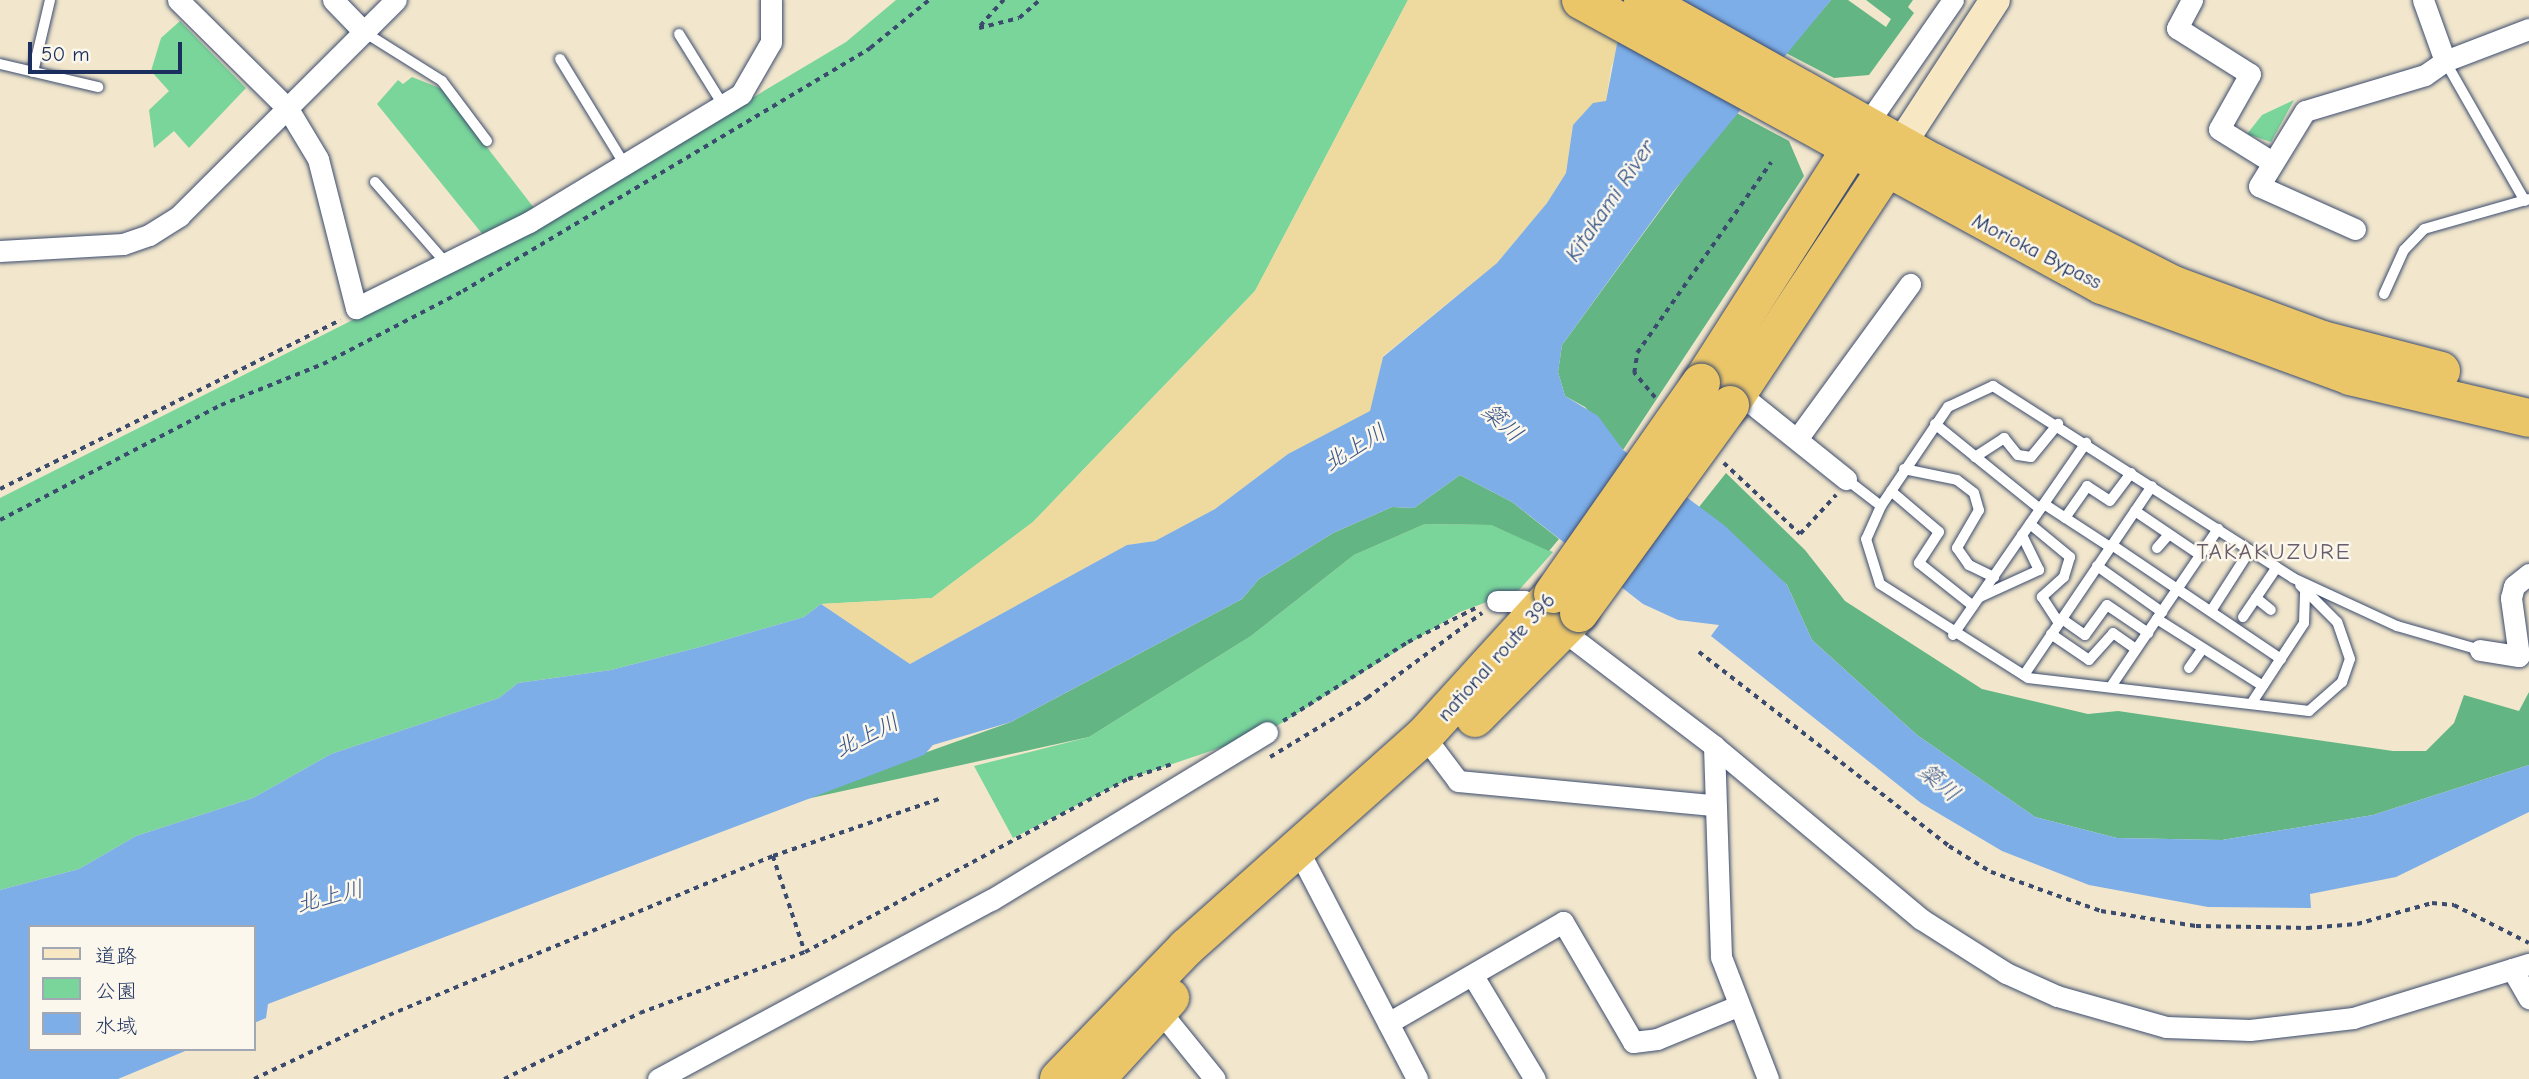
<!DOCTYPE html>
<meta charset="utf-8">
<style>
body{margin:0}
#map{position:relative;width:2529px;height:1079px;overflow:hidden;background:#f2e7cc;font-family:"Comic Neue","Klee One",sans-serif}
div>[style]{position:absolute}
[style*='--x']{left:calc(var(--x)*1px);top:calc(var(--y)*1px);width:calc(var(--w)*1px);rotate:calc(var(--a)*1deg)}
.green>*{inset:0;background:#7ad59b}
.forest>*{inset:0;background:#63b683}
.sand>*{inset:0;background:#eeda9e}
.water>*{inset:0;background:#7daee8}
.path>*{height:3.5px;margin-top:-1.75px;transform-origin:0;background:repeating-linear-gradient(90deg,#3b4b6e 0 5px,transparent 0 10px)}
.roads{filter:drop-shadow(0 0 2px #3b4b6e) drop-shadow(0 0 2px #3b4b6e)}
.lane>*{height:10px;margin:-5px;padding:0 5px;transform-origin:5px;border-radius:5px;background:#fff}
.street>*{height:21px;margin:-10.5px;padding:0 10.5px;transform-origin:10.5px;border-radius:10.5px;background:#fff}
.secondary>*{height:30px;margin:-15px;padding:0 15px;transform-origin:15px;border-radius:15px;background:#f7e8c3}
.highway>*{height:38px;margin:-19px;padding:0 19px;transform-origin:19px;border-radius:19px;background:#ebc669}
.bridges{filter:drop-shadow(0 0 2px #3b4b6e) drop-shadow(0 0 2px #3b4b6e)}
.highway-bridge>*{height:38px;margin:-19px;padding:0 19px;transform-origin:19px;border-radius:19px;background:#ebc669}
span{translate:-50% -50%;white-space:nowrap;text-align:center;line-height:1.15;-webkit-text-stroke:5px #fbf7ec;paint-order:stroke}
.street-label{font-size:21px;color:#1b2f5e}
.water-label{font-size:23px;color:#385587;font-style:italic}
.neighbourhood-label{font-size:23px;color:#685d69;letter-spacing:2px}
.legend{position:absolute;left:28px;top:925px;width:228px;height:126px;box-sizing:border-box;background:#fbf7ec;border:2px solid #a1a7b3;margin:0;padding:9px 12px;list-style:none;font-size:21px;color:#1b2f5e}
.legend li{display:flex;align-items:center;gap:14px;height:35px}
.legend b{width:35px;border:2px solid #a1a7b3}
.scale{position:absolute;left:28px;top:42px;width:154px;height:32px;box-sizing:border-box;border:4px solid #1b2f5e;border-top:0;padding-left:9px;font-size:21px;line-height:24px;white-space:nowrap;color:#1b2f5e;-webkit-text-stroke:5px #fbf7ec;paint-order:stroke}
</style>
<div id="map">
<div class="green">
<div style="clip-path:polygon(896px 0,1408px 0,1255px 291px,1033px 522px,932px 598px,821px 604px,804px 617px,704px 646px,611px 670px,518px 683px,499px 698px,331px 754px,253px 798px,136px 836px,79px 869px,0 890px,0 498px,529px 231px,846px 42px)"></div>
<div style="clip-path:polygon(180px 21px,246px 88px,189px 148px,174px 131px,154px 148px,149px 110px,169px 91px,151px 71px,161px 38px)"></div>
<div style="clip-path:polygon(412px 77px,442px 89px,534px 208px,484px 236px,377px 104px,398px 80px,403px 84px)"></div>
<div style="clip-path:polygon(2294px 100px,2271px 142px,2247px 134px,2262px 115px)"></div>
<div style="clip-path:polygon(1425px 524px,1491px 525px,1553px 552px,1519px 590px,1460px 612px,1267px 732px,1128px 779px,1013px 838px,974px 766px,1089px 737px,1251px 636px,1354px 555px)"></div>
</div>
<div class="forest">
<div style="clip-path:polygon(1831px 0,1848px 0,1886px 27px,1891px 19px,1866px 0,1913px 0,1908px 7px,1914px 13px,1869px 75px,1834px 78px,1786px 53px)"></div>
<div style="clip-path:polygon(1733px 111px,1789px 141px,1804px 176px,1623px 450px,1585px 407px,1565px 396px,1558px 372px,1562px 345px)"></div>
<div style="clip-path:polygon(1726px 473px,1805px 550px,1845px 601px,1982px 689px,2088px 714px,2118px 711px,2393px 751px,2426px 751px,2454px 723px,2464px 695px,2519px 711px,2529px 692px,2529px 765px,2373px 815px,2222px 840px,2117px 838px,2035px 817px,1917px 735px,1812px 640px,1787px 585px,1699px 507px)"></div>
<div style="clip-path:polygon(1460px 475px,1512px 502px,1559px 539px,1549px 551px,1491px 525px,1425px 524px,1354px 555px,1251px 636px,1089px 737px,779px 805px,1011px 722px,1242px 599px,1259px 579px,1333px 533px,1392px 507px,1414px 508px)"></div>
</div>
<div class="sand">
<div style="clip-path:polygon(1408px 0,1638px 0,1611px 67px,1606px 101px,1573px 125px,1566px 173px,1547px 203px,1497px 263px,1383px 356px,1371px 411px,1288px 454px,1215px 509px,1155px 541px,1127px 545px,910px 664px,821px 604px,932px 598px,1033px 522px,1255px 291px)"></div>
</div>
<div class="water">
<div style="clip-path:polygon(1638px 0,1831px 0,1673px 192px,1562px 345px,1558px 372px,1565px 396px,1598px 416px,1623px 450px,1724px 525px,1787px 585px,1812px 640px,1917px 735px,2035px 817px,2117px 838px,2222px 840px,2373px 815px,2529px 765px,2529px 812px,2396px 877px,2310px 894px,2311px 908px,2208px 907px,2089px 885px,2002px 851px,1921px 803px,1711px 636px,1719px 625px,1678px 620px,1643px 604px,1512px 502px,1460px 475px,1414px 508px,1392px 507px,1333px 533px,1259px 579px,1242px 599px,1011px 722px,933px 745px,924px 755px,268px 1004px,266px 1018px,254px 1023px,254px 927px,30px 927px,30px 1049px,190px 1049px,118px 1079px,0 1079px,0 890px,79px 869px,136px 836px,253px 798px,331px 754px,499px 698px,518px 683px,611px 670px,704px 646px,804px 617px,821px 604px,910px 664px,1127px 545px,1155px 541px,1215px 509px,1288px 454px,1370px 411px,1383px 357px,1497px 263px,1547px 203px,1566px 173px,1573px 125px,1593px 103px,1606px 101px,1617px 44px)"></div>
</div>
<div class="path">
<div style="--x:1004;--y:0;--w:38;--a:132"></div>
<div style="--x:979;--y:28;--w:41;--a:-14"></div>
<div style="--x:1019;--y:18;--w:28;--a:-41"></div>
<div style="--x:1655;--y:398;--w:33;--a:-130"></div>
<div style="--x:1634;--y:373;--w:20;--a:-81"></div>
<div style="--x:1637;--y:353;--w:233;--a:-54.9"></div>
<div style="--x:1724;--y:463;--w:104;--a:43.1"></div>
<div style="--x:1800;--y:534;--w:53;--a:-47.3"></div>
<div style="--x:0;--y:489;--w:380;--a:-26.4"></div>
<div style="--x:0;--y:520;--w:249;--a:-27.5"></div>
<div style="--x:221;--y:405;--w:110;--a:-21.9"></div>
<div style="--x:323;--y:364;--w:158;--a:-27.5"></div>
<div style="--x:463;--y:291;--w:474;--a:-30.8"></div>
<div style="--x:870;--y:48;--w:76;--a:-39.1"></div>
<div style="--x:1699;--y:652;--w:316;--a:37.8"></div>
<div style="--x:1949;--y:846;--w:49;--a:31.8"></div>
<div style="--x:1991;--y:872;--w:117;--a:19.5"></div>
<div style="--x:2101;--y:911;--w:96;--a:9"></div>
<div style="--x:2196;--y:926;--w:111;--a:1"></div>
<div style="--x:2307;--y:928;--w:50;--a:-4.6"></div>
<div style="--x:2357;--y:924;--w:78;--a:-15.6"></div>
<div style="--x:2432;--y:903;--w:22;--a:5"></div>
<div style="--x:2454;--y:905;--w:84;--a:26.9"></div>
<div style="--x:1283;--y:721;--w:148;--a:-32.3"></div>
<div style="--x:1408;--y:642;--w:78;--a:-26.6"></div>
<div style="--x:1270;--y:757;--w:114;--a:-31.3"></div>
<div style="--x:1367;--y:698;--w:143;--a:-36.5"></div>
<div style="--x:773;--y:856;--w:178;--a:-19"></div>
<div style="--x:254;--y:1079;--w:149;--a:-25.4"></div>
<div style="--x:389;--y:1015;--w:416;--a:-22.5"></div>
<div style="--x:773;--y:856;--w:101;--a:71.6"></div>
<div style="--x:805;--y:952;--w:366;--a:-28.2"></div>
<div style="--x:1128;--y:779;--w:46;--a:-18.8"></div>
<div style="--x:504;--y:1079;--w:151;--a:-25.9"></div>
<div style="--x:640;--y:1013;--w:176;--a:-20.3"></div>
</div>
<div class="roads">
<div class="lane">
<div style="--x:364;--y:32;--w:92;--a:32.1"></div>
<div style="--x:442;--y:81;--w:75;--a:53.1"></div>
<div style="--x:679;--y:34;--w:84;--a:58.2"></div>
<div style="--x:560;--y:59;--w:124;--a:58.5"></div>
<div style="--x:2445;--y:61;--w:161;--a:60.3"></div>
<div style="--x:0;--y:64;--w:101;--a:13.2"></div>
<div style="--x:33;--y:72;--w:74;--a:-76.7"></div>
<div style="--x:375;--y:182;--w:108;--a:48.8"></div>
<div style="--x:2384;--y:294;--w:48;--a:-65.6"></div>
<div style="--x:2404;--y:250;--w:29;--a:-46"></div>
<div style="--x:2424;--y:229;--w:109;--a:-15.9"></div>
<div style="--x:1935;--y:424;--w:135;--a:39"></div>
<div style="--x:1975;--y:457;--w:35;--a:-33"></div>
<div style="--x:2004;--y:438;--w:22;--a:51"></div>
<div style="--x:2018;--y:455;--w:13;--a:9"></div>
<div style="--x:2031;--y:457;--w:43;--a:-50.7"></div>
<div style="--x:1904;--y:469;--w:54;--a:11.7"></div>
<div style="--x:1957;--y:480;--w:21;--a:37"></div>
<div style="--x:1974;--y:493;--w:18;--a:74"></div>
<div style="--x:1979;--y:510;--w:44;--a:120.1"></div>
<div style="--x:1957;--y:548;--w:21;--a:55"></div>
<div style="--x:1969;--y:565;--w:28;--a:26"></div>
<div style="--x:1846;--y:479;--w:44;--a:37.6"></div>
<div style="--x:1881;--y:506;--w:120;--a:-55.9"></div>
<div style="--x:1948;--y:407;--w:50;--a:-25"></div>
<div style="--x:1993;--y:386;--w:356;--a:32.6"></div>
<div style="--x:2293;--y:578;--w:115;--a:24.8"></div>
<div style="--x:2397;--y:626;--w:86;--a:16.1"></div>
<div style="--x:1891;--y:491;--w:63;--a:40.5"></div>
<div style="--x:1939;--y:532;--w:37;--a:123"></div>
<div style="--x:1919;--y:563;--w:69;--a:38.5"></div>
<div style="--x:2044;--y:504;--w:79;--a:33.1"></div>
<div style="--x:1881;--y:506;--w:36;--a:114"></div>
<div style="--x:1866;--y:539;--w:47;--a:72.7"></div>
<div style="--x:1880;--y:584;--w:175;--a:32.4"></div>
<div style="--x:2028;--y:678;--w:283;--a:6.7"></div>
<div style="--x:2309;--y:711;--w:44;--a:-41.3"></div>
<div style="--x:2342;--y:682;--w:24;--a:-71"></div>
<div style="--x:2350;--y:659;--w:39;--a:-109"></div>
<div style="--x:2337;--y:622;--w:52;--a:-135"></div>
<div style="--x:2135;--y:511;--w:78;--a:34.1"></div>
<div style="--x:2065;--y:518;--w:39;--a:-55"></div>
<div style="--x:2087;--y:486;--w:27;--a:33"></div>
<div style="--x:2110;--y:501;--w:35;--a:-53"></div>
<div style="--x:2030;--y:524;--w:52;--a:39.5"></div>
<div style="--x:2070;--y:557;--w:21;--a:107"></div>
<div style="--x:2064;--y:577;--w:30;--a:138"></div>
<div style="--x:2042;--y:597;--w:31;--a:57"></div>
<div style="--x:2112;--y:545;--w:204;--a:34"></div>
<div style="--x:2157;--y:548;--w:18;--a:-49"></div>
<div style="--x:2097;--y:566;--w:80;--a:35.3"></div>
<div style="--x:1980;--y:597;--w:65;--a:-24.6"></div>
<div style="--x:2039;--y:570;--w:39;--a:-116"></div>
<div style="--x:2256;--y:598;--w:19;--a:39"></div>
<div style="--x:2211;--y:611;--w:72;--a:-57.4"></div>
<div style="--x:2243;--y:617;--w:60;--a:-55.8"></div>
<div style="--x:2062;--y:619;--w:28;--a:35"></div>
<div style="--x:2085;--y:635;--w:37;--a:-54"></div>
<div style="--x:2107;--y:605;--w:50;--a:34.3"></div>
<div style="--x:2157;--y:619;--w:125;--a:32.3"></div>
<div style="--x:2051;--y:634;--w:46;--a:34.4"></div>
<div style="--x:2089;--y:660;--w:36;--a:-48"></div>
<div style="--x:2113;--y:633;--w:28;--a:35"></div>
<div style="--x:1953;--y:635;--w:234;--a:-55.3"></div>
<div style="--x:2189;--y:668;--w:24;--a:-55"></div>
<div style="--x:2024;--y:675;--w:228;--a:-55.9"></div>
<div style="--x:2112;--y:685;--w:189;--a:-55.8"></div>
<div style="--x:2253;--y:701;--w:93;--a:-56.8"></div>
<div style="--x:2304;--y:623;--w:33;--a:-88"></div>
</div>
<div class="street">
<div style="--x:178;--y:0;--w:155;--a:44.7"></div>
<div style="--x:288;--y:109;--w:58;--a:59"></div>
<div style="--x:318;--y:159;--w:154;--a:75.7"></div>
<div style="--x:356;--y:308;--w:193;--a:-26.4"></div>
<div style="--x:529;--y:222;--w:248;--a:-31.1"></div>
<div style="--x:741;--y:94;--w:60;--a:-60"></div>
<div style="--x:771;--y:42;--w:42;--a:-90"></div>
<div style="--x:333;--y:0;--w:45;--a:45.9"></div>
<div style="--x:2192;--y:0;--w:32;--a:118"></div>
<div style="--x:2177;--y:28;--w:86;--a:32.2"></div>
<div style="--x:2250;--y:74;--w:63;--a:119.4"></div>
<div style="--x:2219;--y:129;--w:62;--a:31.9"></div>
<div style="--x:2423;--y:0;--w:65;--a:70.2"></div>
<div style="--x:1867;--y:124;--w:151;--a:-55.3"></div>
<div style="--x:2355;--y:229;--w:105;--a:-155.9"></div>
<div style="--x:2259;--y:186;--w:88;--a:-58.5"></div>
<div style="--x:2305;--y:111;--w:125;--a:-16.7"></div>
<div style="--x:2425;--y:75;--w:24;--a:-35"></div>
<div style="--x:2445;--y:61;--w:90;--a:-20.9"></div>
<div style="--x:0;--y:251;--w:123;--a:-3.3"></div>
<div style="--x:123;--y:244;--w:28;--a:-19"></div>
<div style="--x:149;--y:235;--w:36;--a:-32"></div>
<div style="--x:179;--y:216;--w:306;--a:-44.9"></div>
<div style="--x:1736;--y:391;--w:141;--a:38.7"></div>
<div style="--x:1797;--y:439;--w:192;--a:-53.9"></div>
<div style="--x:1497;--y:601;--w:27;--a:0"></div>
<div style="--x:1524;--y:601;--w:239;--a:37.3"></div>
<div style="--x:1714;--y:746;--w:270;--a:39.9"></div>
<div style="--x:1921;--y:919;--w:101;--a:32.4"></div>
<div style="--x:2006;--y:973;--w:56;--a:24.3"></div>
<div style="--x:2057;--y:996;--w:113;--a:15.9"></div>
<div style="--x:2166;--y:1027;--w:84;--a:2"></div>
<div style="--x:2250;--y:1030;--w:104;--a:-6.6"></div>
<div style="--x:2353;--y:1018;--w:184;--a:-17.1"></div>
<div style="--x:2480;--y:650;--w:39;--a:9"></div>
<div style="--x:2519;--y:656;--w:59;--a:-97.9"></div>
<div style="--x:2511;--y:598;--w:12;--a:-76"></div>
<div style="--x:2514;--y:586;--w:19;--a:-39"></div>
<div style="--x:1424;--y:736;--w:56;--a:52.9"></div>
<div style="--x:1458;--y:781;--w:256;--a:5.4"></div>
<div style="--x:1714;--y:746;--w:211;--a:88.1"></div>
<div style="--x:1721;--y:957;--w:131;--a:68.9"></div>
<div style="--x:1298;--y:850;--w:258;--a:62.5"></div>
<div style="--x:2512;--y:969;--w:34;--a:60"></div>
<div style="--x:1473;--y:976;--w:120;--a:59"></div>
<div style="--x:1155;--y:1005;--w:95;--a:51"></div>
<div style="--x:1388;--y:1023;--w:202;--a:-30"></div>
<div style="--x:1563;--y:922;--w:139;--a:59.7"></div>
<div style="--x:1633;--y:1042;--w:24;--a:-7"></div>
<div style="--x:1657;--y:1039;--w:84;--a:-22.3"></div>
<div style="--x:658;--y:1079;--w:378;--a:-28.3"></div>
<div style="--x:991;--y:900;--w:323;--a:-31.3"></div>
</div>
<div class="secondary">
<div style="--x:1890;--y:161;--w:192;--a:-56.9"></div>
</div>
<div class="highway">
<div style="--x:1581;--y:0;--w:594;--a:28.68"></div>
<div style="--x:2102;--y:285;--w:264;--a:20.1"></div>
<div style="--x:2350;--y:376;--w:184;--a:13.2"></div>
<div style="--x:1643;--y:0;--w:334;--a:29.3"></div>
<div style="--x:1934;--y:163;--w:266;--a:27"></div>
<div style="--x:2171;--y:284;--w:161;--a:20.3"></div>
<div style="--x:2322;--y:340;--w:123;--a:14.6"></div>
<div style="--x:1701;--y:383;--w:303;--a:-57.4"></div>
<div style="--x:1730;--y:405;--w:281;--a:-56.5"></div>
<div style="--x:1475;--y:718;--w:148;--a:-45.3"></div>
<div style="--x:1059;--y:1079;--w:184;--a:-45.9"></div>
<div style="--x:1187;--y:947;--w:317;--a:-41.7"></div>
<div style="--x:1424;--y:736;--w:192;--a:-47.7"></div>
<div style="--x:1096;--y:1079;--w:110;--a:-47.6"></div>
</div>
</div>
<div class="bridges">
<div class="highway-bridge">
<div style="--x:1553;--y:594;--w:258;--a:-55"></div>
<div style="--x:1579;--y:613;--w:257;--a:-54"></div>
</div>
</div>
<div class="street-label">
<span style="left:2037px;top:251px;rotate:27deg">Morioka Bypass</span>
<span style="left:1496px;top:657px;rotate:-48deg">national route 396</span>
</div>
<div class="water-label">
<span style="left:1610px;top:201px;rotate:-56deg">Kitakami River</span>
<span style="left:1502px;top:423px;rotate:42deg">簗川</span>
<span style="left:1355px;top:448px;rotate:-31deg">北上川</span>
<span style="left:867px;top:736px;rotate:-26deg">北上川</span>
<span style="left:1939px;top:783px;rotate:40deg">簗川</span>
<span style="left:330px;top:897px;rotate:-14deg">北上川</span>
</div>
<div class="neighbourhood-label">
<span style="left:2274px;top:552px">TAKAKUZURE</span>
</div>
<ul class="legend">
<li><b style="height:9px;background:#f7e8c3"></b>道路</li>
<li><b style="height:19px;background:#7ad59b"></b>公園</li>
<li><b style="height:19px;background:#7daee8"></b>水域</li>
</ul>
<div class="scale">50 m</div>
</div>
